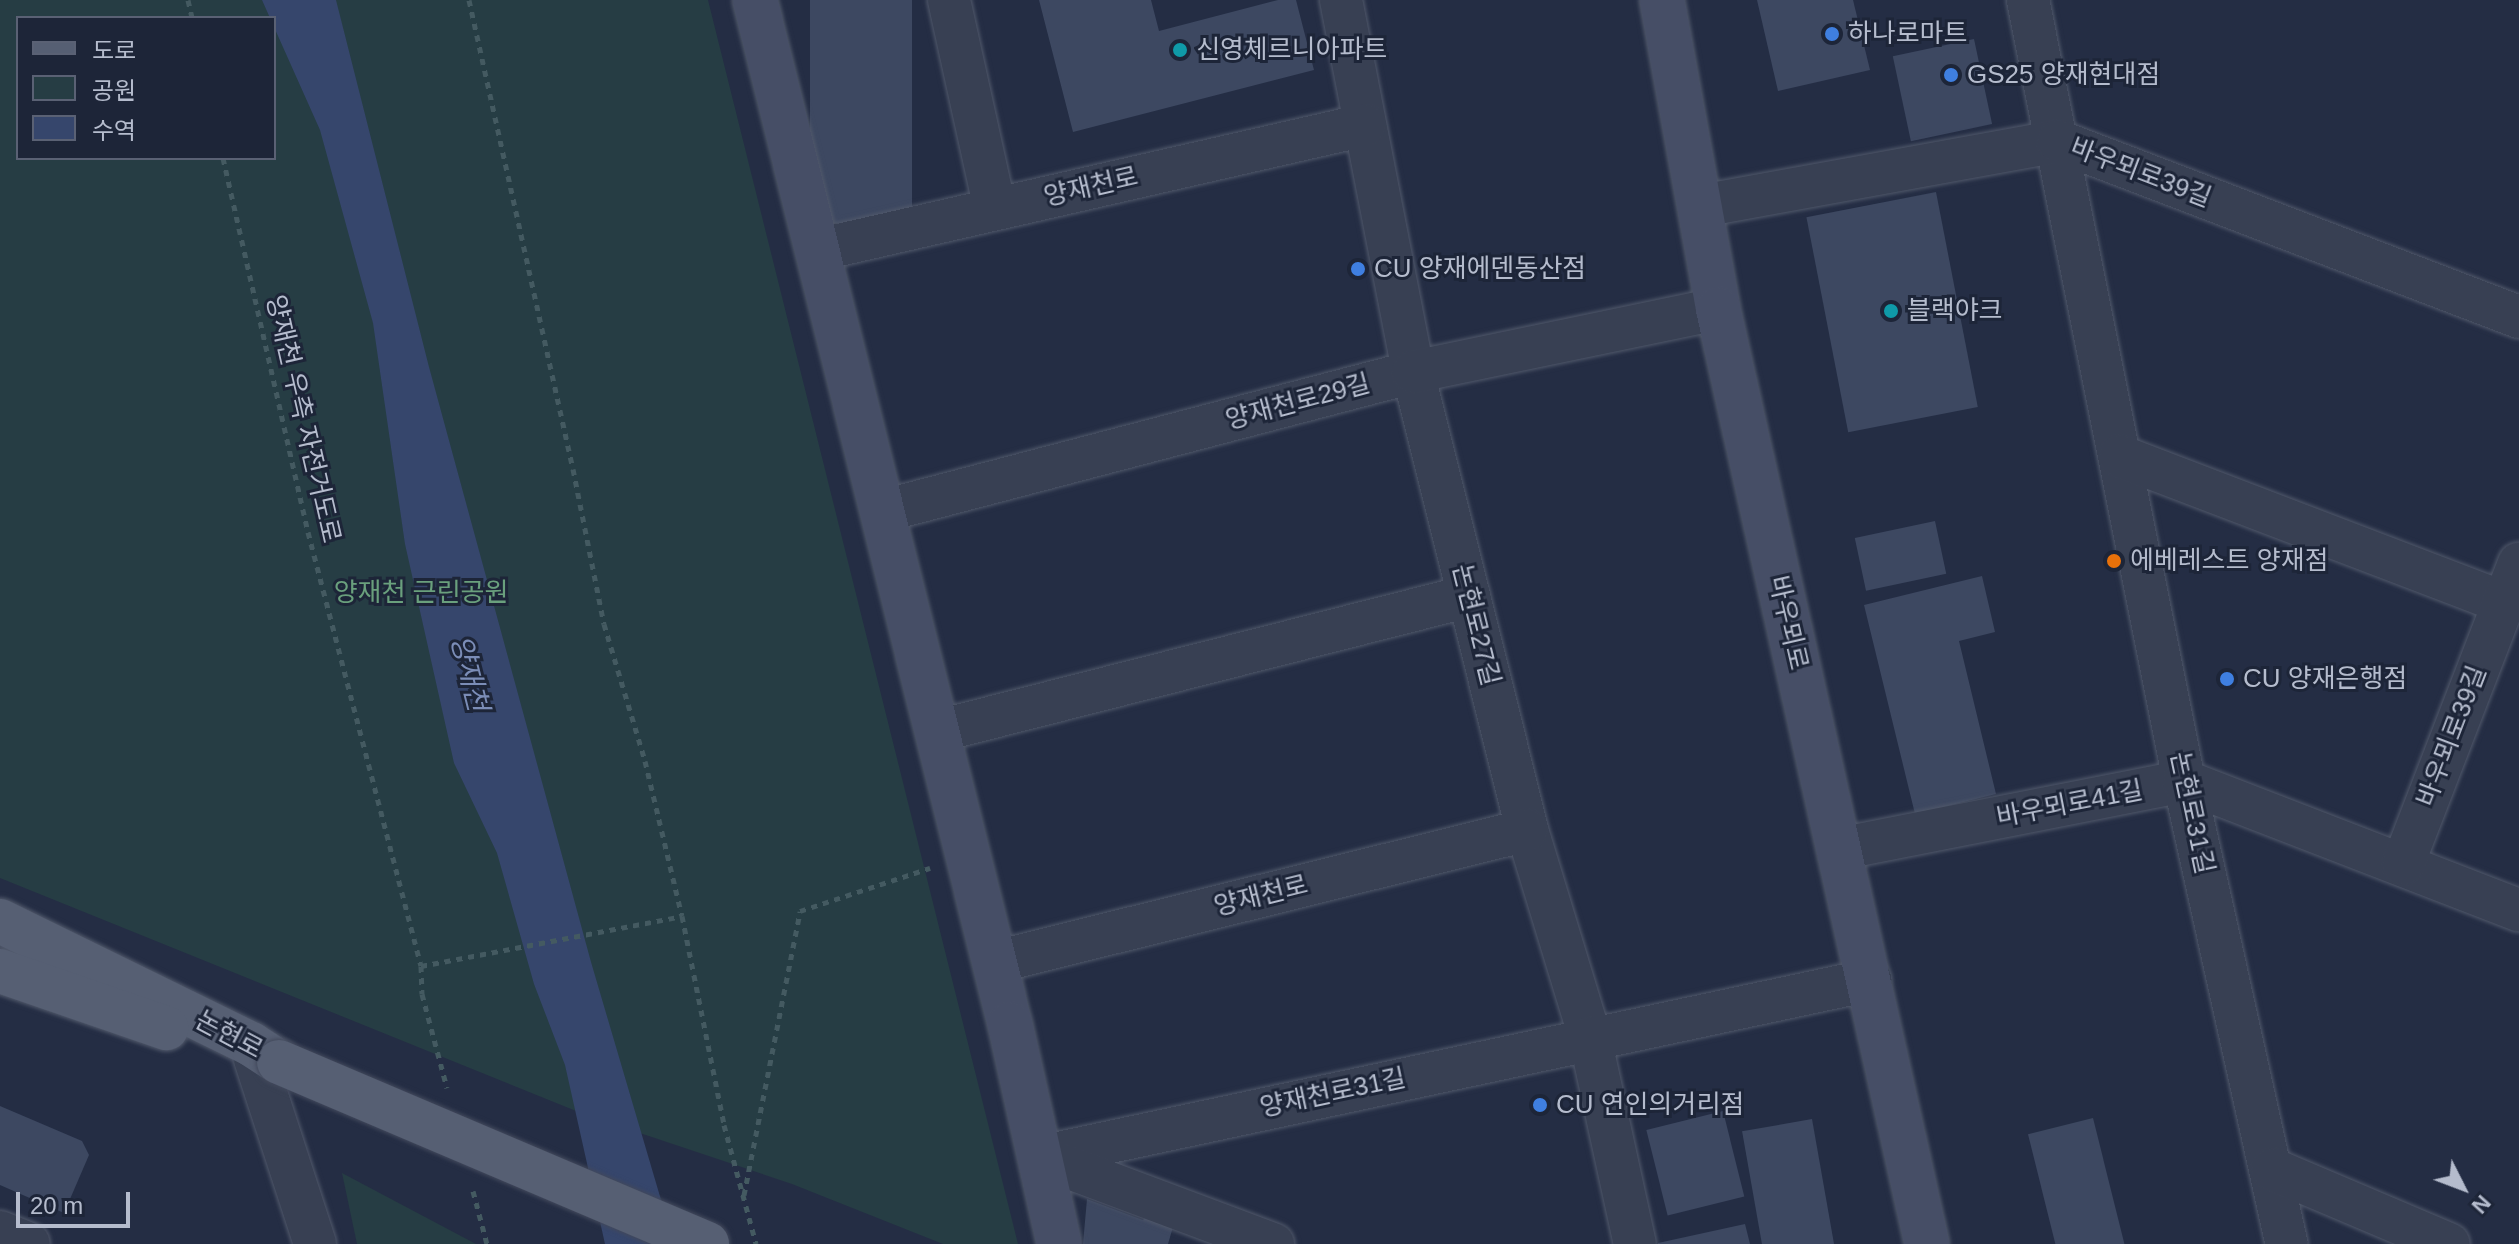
<!DOCTYPE html>
<meta charset="utf-8">
<style>
body{margin:0}
#map{position:relative;width:2519px;height:1244px;overflow:hidden;background:#242d44;font-family:Arial,"Noto Sans KR",sans-serif}
div>[style]{position:absolute}
[style*='--x']{left:calc(var(--x)*1px);top:calc(var(--y)*1px);width:calc(var(--w)*1px);rotate:calc(var(--a)*1deg)}
.green>*{inset:0;background:#263d44}
.water>*{inset:0;background:#36466c}
.building>*{inset:0;background:#3d4861;transform-origin:0 0}
.path>*{height:5px;margin-top:-2.5px;transform-origin:0;background:repeating-linear-gradient(90deg,#445a61 0 6px,transparent 0 12px)}
.roads{filter:drop-shadow(0 0 2px #50586a) drop-shadow(0 0 2px #50586a)}
.street>*{height:42px;margin:-21px;padding:0 21px;transform-origin:21px;border-radius:21px;background:#384053}
.secondary>*{height:44px;margin:-22px;padding:0 22px;transform-origin:22px;border-radius:22px;background:#464e66}
.primary>*{height:44px;margin:-22px;padding:0 22px;transform-origin:22px;border-radius:22px;background:#565f73}
.bridges{filter:drop-shadow(0 0 2px #42495c) drop-shadow(0 0 2px #42495c)}
.primary-bridge>*{height:44px;margin:-22px;padding:0 22px;transform-origin:22px;border-radius:22px;background:#565f73}
.dots>*{width:22px;height:22px;translate:-50% -50%;box-sizing:border-box;border:4px solid #1d2538;border-radius:50%}
span{translate:-50% -50%;white-space:nowrap;text-align:center;line-height:1.15;-webkit-text-stroke:6px #1d2538;paint-order:stroke}
.poi-label{font-size:26px;color:#b5bccd}
.left{translate:0 -50%;text-align:left}
.street-label{font-size:26px;color:#b5bccd}
.park-label{font-size:26px;color:#6aa07d}
.water-label{font-size:28px;color:#7b8db7;font-style:italic}
.legend{position:absolute;left:16px;top:16px;width:260px;height:144px;box-sizing:border-box;background:#1d2538;border:2px solid #5a6174;margin:0;padding:10px 14px;list-style:none;font-size:24px;color:#b5bccd}
.legend li{display:flex;align-items:center;gap:16px;height:40px}
.legend b{width:40px;border:2px solid #5a6174}
.north{position:absolute;left:2423px;top:1148px;width:80px;height:80px;-webkit-text-stroke:6px #1d2538;paint-order:stroke;rotate:132deg;font-size:22px;font-weight:700;line-height:32px;text-align:center;color:#b5bccd}
.north::after{content:'';display:block;margin:auto;width:28px;height:36px;background:#b5bccd;clip-path:polygon(50% 0,100% 100%,50% 72%,0 100%)}
.scale{position:absolute;left:16px;top:1192px;width:114px;height:36px;box-sizing:border-box;border:4px solid #b5bccd;border-top:0;padding-left:10px;font-size:24px;line-height:28px;white-space:nowrap;color:#b5bccd;-webkit-text-stroke:6px #1d2538;paint-order:stroke}
</style>
<div id="map">
<div class="green">
<div style="clip-path:polygon(evenodd,0 0,708px 0,1018px 1244px,943px 1244px,792px 1184px,586px 1115px,0 878px,0 0,18px 18px,274px 18px,274px 158px,18px 158px,18px 18px)"></div>
<div style="clip-path:polygon(342px 1173px,476px 1244px,357px 1244px)"></div>
</div>
<div class="water">
<div style="clip-path:polygon(262px 0,336px 0,429px 367px,591px 962px,674px 1244px,605px 1244px,565px 1065px,534px 984px,497px 853px,454px 763px,405px 544px,373px 323px,320px 130px,274px 27px,274px 18px,270px 18px)"></div>
</div>
<div class="building">
<div style="left:810px;top:0;width:102px;height:223px"></div>
<div style="clip-path:polygon(1039px 0,1151px 0,1159px 31px,1278px 0,1296px 0,1314px 70px,1073px 132px)"></div>
<div style="clip-path:polygon(1757px 0,1853px 0,1870px 70px,1778px 91px)"></div>
<div style="left:1974px;top:39px;width:87px;height:83px;rotate:78deg"></div>
<div style="left:1936px;top:192px;width:219px;height:132px;rotate:79deg"></div>
<div style="left:1935px;top:521px;width:54px;height:82px;rotate:78deg"></div>
<div style="clip-path:polygon(1982px 576px,1995px 632px,1959px 641px,1996px 794px,1915px 814px,1864px 605px)"></div>
<div style="clip-path:polygon(0 1106px,82px 1141px,89px 1155px,64px 1213px,0 1185px)"></div>
<div style="left:1723px;top:1111px;width:88px;height:79px;rotate:76deg"></div>
<div style="left:2093px;top:1118px;width:130px;height:67px;rotate:76deg"></div>
<div style="left:1812px;top:1119px;width:127px;height:71px;rotate:80deg"></div>
<div style="clip-path:polygon(1087px 1199px,1143px 1220px,1152px 1210px,1175px 1220px,1168px 1244px,1083px 1244px)"></div>
<div style="clip-path:polygon(1745px 1224px,1750px 1244px,1658px 1244px,1658px 1243px)"></div>
</div>
<div class="path">
<div style="--x:188;--y:0;--w:18;--a:77"></div>
<div style="--x:469;--y:0;--w:480;--a:77.5"></div>
<div style="--x:573;--y:469;--w:158;--a:78.7"></div>
<div style="--x:604;--y:624;--w:143;--a:73.3"></div>
<div style="--x:645;--y:761;--w:159;--a:76.6"></div>
<div style="--x:682;--y:916;--w:213;--a:78.6"></div>
<div style="--x:724;--y:1125;--w:123;--a:74.9"></div>
<div style="--x:223;--y:158;--w:384;--a:77.2"></div>
<div style="--x:308;--y:532;--w:448;--a:75.4"></div>
<div style="--x:421;--y:966;--w:28;--a:88"></div>
<div style="--x:422;--y:994;--w:97;--a:75.1"></div>
<div style="--x:421;--y:966;--w:266;--a:-10.8"></div>
<div style="--x:473;--y:1191;--w:55;--a:75.2"></div>
<div style="--x:744;--y:1195;--w:289;--a:-78.8"></div>
<div style="--x:800;--y:911;--w:137;--a:-18.3"></div>
</div>
<div class="roads">
<div class="street">
<div style="--x:949;--y:0;--w:214;--a:77.6"></div>
<div style="--x:1341;--y:0;--w:379;--a:79"></div>
<div style="--x:1413;--y:372;--w:472;--a:76"></div>
<div style="--x:1527;--y:830;--w:217;--a:73.1"></div>
<div style="--x:1590;--y:1038;--w:211;--a:77.7"></div>
<div style="--x:2028;--y:0;--w:796;--a:78.7"></div>
<div style="--x:2184;--y:781;--w:474;--a:77.5"></div>
<div style="--x:1701;--y:206;--w:363;--a:-10.3"></div>
<div style="--x:2058;--y:141;--w:493;--a:20.9"></div>
<div style="--x:817;--y:250;--w:562;--a:-12.85"></div>
<div style="--x:2120;--y:456;--w:410;--a:20.9"></div>
<div style="--x:883;--y:511;--w:548;--a:-14.7"></div>
<div style="--x:1413;--y:372;--w:311;--a:-11.7"></div>
<div style="--x:938;--y:731;--w:548;--a:-14.26"></div>
<div style="--x:1838;--y:849;--w:353;--a:-11.1"></div>
<div style="--x:2184;--y:781;--w:359;--a:21.1"></div>
<div style="--x:2403;--y:864;--w:322;--a:-68.9"></div>
<div style="--x:995;--y:962;--w:548;--a:-13.93"></div>
<div style="--x:255;--y:1059;--w:194;--a:72"></div>
<div style="--x:1040;--y:1157;--w:849;--a:-12.04"></div>
<div style="--x:1040;--y:1157;--w:249;--a:20.5"></div>
<div style="--x:2272;--y:1169;--w:192;--a:23"></div>
<div style="--x:0;--y:1232;--w:31;--a:22"></div>
</div>
<div class="secondary">
<div style="--x:755;--y:0;--w:1055;--a:76.02"></div>
<div style="--x:1010;--y:1024;--w:225;--a:77.4"></div>
<div style="--x:1662;--y:0;--w:314;--a:79.7"></div>
<div style="--x:1718;--y:309;--w:958;--a:77.4"></div>
</div>
<div class="primary">
<div style="--x:0;--y:921;--w:280;--a:26.1"></div>
<div style="--x:251;--y:1044;--w:33;--a:33"></div>
<div style="--x:0;--y:971;--w:176;--a:19"></div>
</div>
</div>
<div class="bridges">
<div class="primary-bridge">
<div style="--x:279;--y:1062;--w:465;--a:23"></div>
</div>
</div>
<div class="dots">
<div style="left:1832px;top:34px;background:#3f7fe0"></div>
<div style="left:1180px;top:50px;background:#0f9aa8"></div>
<div style="left:1951px;top:75px;background:#3f7fe0"></div>
<div style="left:1358px;top:269px;background:#3f7fe0"></div>
<div style="left:1891px;top:311px;background:#0f9aa8"></div>
<div style="left:2114px;top:561px;background:#e8710a"></div>
<div style="left:2227px;top:679px;background:#3f7fe0"></div>
<div style="left:1540px;top:1105px;background:#3f7fe0"></div>
</div>
<div class="poi-label">
<span class="left" style="left:1848px;top:34px">하나로마트</span>
<span class="left" style="left:1196px;top:50px">신영체르니아파트</span>
<span class="left" style="left:1967px;top:75px">GS25 양재현대점</span>
<span class="left" style="left:1374px;top:269px">CU 양재에덴동산점</span>
<span class="left" style="left:1907px;top:311px">블랙야크</span>
<span class="left" style="left:2130px;top:561px">에베레스트 양재점</span>
<span class="left" style="left:2243px;top:679px">CU 양재은행점</span>
<span class="left" style="left:1556px;top:1105px">CU 연인의거리점</span>
</div>
<div class="street-label">
<span style="left:2141px;top:173px;rotate:21deg">바우뫼로39길</span>
<span style="left:1091px;top:187px;rotate:-13deg">양재천로</span>
<span style="left:1298px;top:402px;rotate:-15deg">양재천로29길</span>
<span style="left:303px;top:419px;rotate:77deg">양재천 우측 자전거도로</span>
<span style="left:1788px;top:623px;rotate:77deg">바우뫼로</span>
<span style="left:1476px;top:625px;rotate:76deg">논현로27길</span>
<span style="left:2452px;top:736px;rotate:-69deg">바우뫼로39길</span>
<span style="left:2070px;top:804px;rotate:-11deg">바우뫼로41길</span>
<span style="left:2192px;top:813px;rotate:78deg">논현로31길</span>
<span style="left:1261px;top:896px;rotate:-14deg">양재천로</span>
<span style="left:229px;top:1035px;rotate:28deg">논현로</span>
<span style="left:1333px;top:1093px;rotate:-12deg">양재천로31길</span>
</div>
<div class="park-label">
<span style="left:421px;top:593px">양재천 근린공원</span>
</div>
<div class="water-label">
<span style="left:469px;top:673px;rotate:76deg">양재천</span>
</div>
<ul class="legend">
<li><b style="height:10px;background:#565f73"></b>도로</li>
<li><b style="height:22px;background:#263d44"></b>공원</li>
<li><b style="height:22px;background:#36466c"></b>수역</li>
</ul>
<div class="north">N</div>
<div class="scale">20 m</div>
</div>
